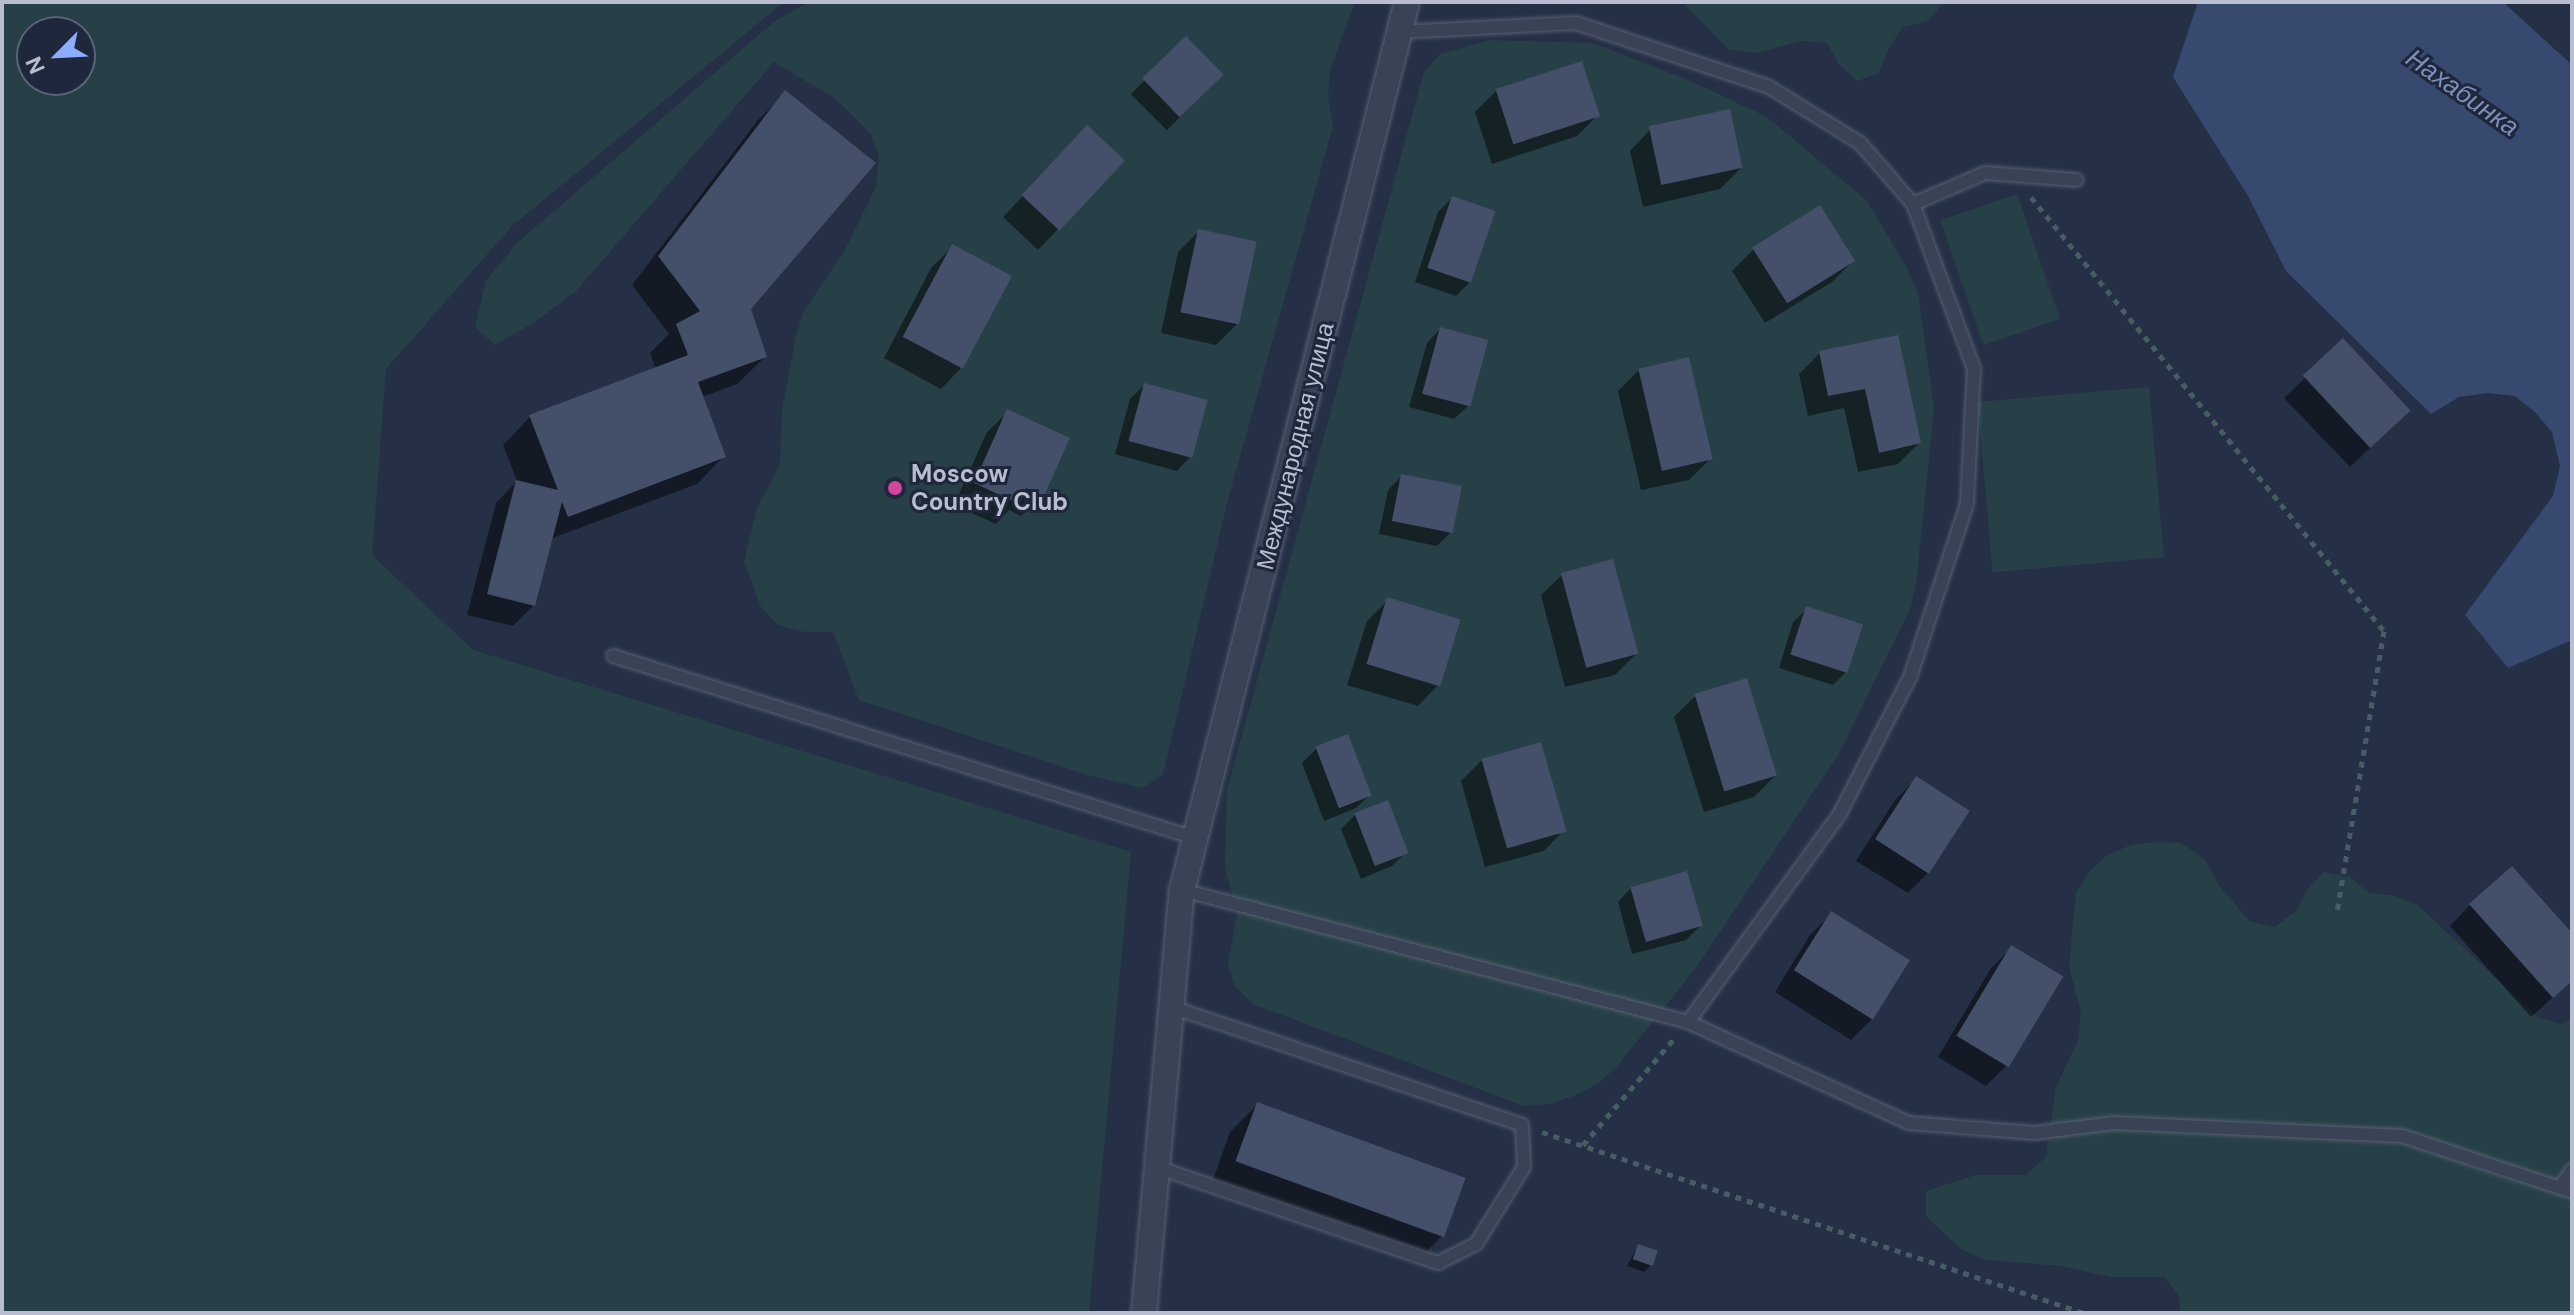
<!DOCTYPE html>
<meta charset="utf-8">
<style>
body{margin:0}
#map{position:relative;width:2574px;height:1315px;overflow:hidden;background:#253046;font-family:"DM Sans",sans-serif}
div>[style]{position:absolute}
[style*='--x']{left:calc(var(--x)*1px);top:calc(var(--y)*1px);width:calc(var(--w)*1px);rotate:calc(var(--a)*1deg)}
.green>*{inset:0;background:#274047;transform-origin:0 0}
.water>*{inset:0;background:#37496e}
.shadow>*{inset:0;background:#0007;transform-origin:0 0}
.building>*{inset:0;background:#444f69;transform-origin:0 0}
.path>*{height:5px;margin-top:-2.5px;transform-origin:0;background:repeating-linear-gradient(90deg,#465d63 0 6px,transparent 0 12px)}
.roads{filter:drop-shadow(0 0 2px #586073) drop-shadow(0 0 2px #586073)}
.lane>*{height:12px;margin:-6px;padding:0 6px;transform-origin:6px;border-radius:6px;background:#3a4255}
.street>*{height:24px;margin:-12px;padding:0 12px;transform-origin:12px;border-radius:12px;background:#3a4255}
.dots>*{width:22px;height:22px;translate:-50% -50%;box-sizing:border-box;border:4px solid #1e273b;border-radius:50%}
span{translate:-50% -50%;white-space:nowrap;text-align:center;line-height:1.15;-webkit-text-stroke:6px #1e273b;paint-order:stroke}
.street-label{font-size:24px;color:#b8becf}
.poi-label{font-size:24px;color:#b8becf;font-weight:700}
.left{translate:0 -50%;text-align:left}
.water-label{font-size:26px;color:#7c8fb8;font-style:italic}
.frame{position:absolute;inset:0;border:4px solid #b8becf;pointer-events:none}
.north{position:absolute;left:16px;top:16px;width:80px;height:80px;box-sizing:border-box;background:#1e273b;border:2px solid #5c6376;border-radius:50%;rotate:246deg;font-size:22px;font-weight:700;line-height:32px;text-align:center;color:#b8becf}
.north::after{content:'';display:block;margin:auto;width:28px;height:36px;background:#8cacff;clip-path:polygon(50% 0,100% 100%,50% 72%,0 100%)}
</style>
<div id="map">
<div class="green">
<div style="clip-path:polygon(evenodd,2px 2px,784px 2px,513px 225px,386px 369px,372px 555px,473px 650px,1131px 852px,1089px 1313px,2px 1313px,2px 2px,80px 32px,80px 80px,32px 80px,32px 32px,80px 32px)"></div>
<div style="clip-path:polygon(808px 2px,1355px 2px,1330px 70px,1328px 97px,1333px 126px,1228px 499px,1163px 774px,1143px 788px,1091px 776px,859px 700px,833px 632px,805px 632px,778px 625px,761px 607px,744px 562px,757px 508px,780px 464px,782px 410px,796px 336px,804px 311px,844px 252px,876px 187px,879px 156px,871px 134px,836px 99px,774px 62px,576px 291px,536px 321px,495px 345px,475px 327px,486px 281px,517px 243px,774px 22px)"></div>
<div style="clip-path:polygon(1682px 2px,1944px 2px,1928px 21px,1903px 27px,1888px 49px,1879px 73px,1857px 81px,1839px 64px,1827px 43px,1802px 41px,1755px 53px,1728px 49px)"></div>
<div style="clip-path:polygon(1490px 40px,1593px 43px,1693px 82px,1767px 117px,1867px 201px,1907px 268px,1918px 293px,1934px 408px,1916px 584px,1910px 610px,1838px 755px,1695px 969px,1617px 1066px,1599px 1083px,1576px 1095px,1549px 1104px,1524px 1106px,1253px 1004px,1235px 986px,1228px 964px,1237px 913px,1225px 867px,1227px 790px,1424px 72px,1440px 54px)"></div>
<div style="left:2017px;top:194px;width:132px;height:81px;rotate:71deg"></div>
<div style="left:2149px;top:387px;width:171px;height:172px;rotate:85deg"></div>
<div style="clip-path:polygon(2157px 842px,2181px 843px,2205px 859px,2217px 883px,2249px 921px,2275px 927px,2297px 910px,2307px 890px,2324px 872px,2350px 877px,2369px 893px,2395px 896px,2418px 905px,2537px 1017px,2561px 1024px,2572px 1019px,2572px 1313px,2180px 1313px,2179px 1295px,2164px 1277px,2110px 1277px,2062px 1266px,1986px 1260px,1962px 1250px,1926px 1216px,1926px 1191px,1976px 1175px,2026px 1175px,2046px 1157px,2056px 1087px,2078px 1041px,2081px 1013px,2069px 966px,2076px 893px,2089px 872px,2107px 855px,2131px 845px)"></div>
</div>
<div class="water">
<div style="clip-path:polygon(2198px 2px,2503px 2px,2572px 65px,2572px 640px,2508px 668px,2465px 615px,2553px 496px,2560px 466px,2552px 432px,2536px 413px,2515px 396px,2488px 393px,2459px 397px,2431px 414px,2286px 271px,2248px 196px,2173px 77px)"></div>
</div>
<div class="shadow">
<div style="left:1186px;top:39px;width:51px;height:78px;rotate:45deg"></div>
<div style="clip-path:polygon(1496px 91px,1598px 115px,1577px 136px,1492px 164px,1475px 112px)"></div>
<div style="clip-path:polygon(786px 93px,749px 308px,765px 357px,737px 384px,702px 397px,724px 456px,697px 484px,550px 539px,534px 605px,513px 626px,467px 615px,496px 503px,517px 481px,503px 445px,530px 417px,656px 370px,650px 353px,669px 334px,632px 285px,758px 120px)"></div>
<div style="clip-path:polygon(1650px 130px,1741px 168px,1720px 189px,1643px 207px,1630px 151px)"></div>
<div style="clip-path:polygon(1067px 149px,1058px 229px,1038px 250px,1003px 217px)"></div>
<div style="clip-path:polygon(1452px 198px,1470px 282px,1456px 296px,1415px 282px,1438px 212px)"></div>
<div style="clip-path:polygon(1199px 231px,1237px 324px,1216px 345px,1161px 333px,1178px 252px)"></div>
<div style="clip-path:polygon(952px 247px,961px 368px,941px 389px,884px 358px,931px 268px)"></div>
<div style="clip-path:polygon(1753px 250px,1853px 261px,1832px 282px,1765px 323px,1732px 271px)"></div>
<div style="clip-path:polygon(1440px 329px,1468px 406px,1454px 419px,1409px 407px,1427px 343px)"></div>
<div style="clip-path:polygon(1896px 337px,1919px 443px,1898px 464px,1858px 472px,1844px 408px,1808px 416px,1799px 374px,1820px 353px)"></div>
<div style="clip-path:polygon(1639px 370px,1710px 459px,1689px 480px,1641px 490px,1618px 391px)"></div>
<div style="clip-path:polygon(2305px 378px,2388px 431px,2350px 467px,2284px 398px)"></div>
<div style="clip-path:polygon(1144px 385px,1190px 457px,1177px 471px,1115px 454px,1130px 399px)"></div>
<div style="clip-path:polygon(1008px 412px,1042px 495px,1021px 516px,1009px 510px,996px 524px,954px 505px,987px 432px)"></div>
<div style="clip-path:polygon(1402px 476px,1451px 532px,1437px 546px,1379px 534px,1388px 490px)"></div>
<div style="clip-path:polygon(1562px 575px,1636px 654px,1615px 675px,1565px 687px,1541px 595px)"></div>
<div style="clip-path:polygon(1388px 600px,1438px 685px,1418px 706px,1347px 685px,1367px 621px)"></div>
<div style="clip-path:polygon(1807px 609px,1847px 671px,1833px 685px,1779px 668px,1793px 622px)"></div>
<div style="clip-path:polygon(1695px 696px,1775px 776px,1754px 797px,1704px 812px,1674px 717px)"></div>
<div style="clip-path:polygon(1316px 749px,1370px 795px,1356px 808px,1324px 821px,1302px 763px)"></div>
<div style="clip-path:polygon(1482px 760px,1564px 830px,1544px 851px,1485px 867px,1461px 781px)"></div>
<div style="clip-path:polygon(1916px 779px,1929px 872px,1908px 893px,1856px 861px,1895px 800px)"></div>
<div style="clip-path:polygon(1355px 815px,1406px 852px,1392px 866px,1361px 879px,1341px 829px)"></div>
<div style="clip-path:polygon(1631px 888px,1700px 926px,1686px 940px,1632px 954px,1618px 902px)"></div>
<div style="clip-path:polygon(2470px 905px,2572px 936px,2572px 980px,2531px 1017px,2450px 926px)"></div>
<div style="clip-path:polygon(1831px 914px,1872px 1019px,1851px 1040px,1775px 992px,1810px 935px)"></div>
<div style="clip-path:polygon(2012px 947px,2060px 976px,2007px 1065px,1986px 1086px,1938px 1057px,1991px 968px)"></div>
<div style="clip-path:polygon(1258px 1104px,1443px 1235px,1416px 1262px,1210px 1188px,1230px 1132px)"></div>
<div style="clip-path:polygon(1638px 1246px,1651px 1265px,1644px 1272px,1627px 1266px)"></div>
</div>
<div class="building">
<div style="left:1186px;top:36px;width:54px;height:61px;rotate:46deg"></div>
<div style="left:1582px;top:61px;width:58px;height:91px;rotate:72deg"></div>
<div style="clip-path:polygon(785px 90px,876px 163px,751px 309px,767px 357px,698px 382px,726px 457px,568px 517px,562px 502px,535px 606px,487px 594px,516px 480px,558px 490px,529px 415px,688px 355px,676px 324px,700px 311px,658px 256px)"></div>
<div style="left:1730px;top:109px;width:60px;height:83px;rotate:78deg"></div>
<div style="left:1087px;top:125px;width:52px;height:96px;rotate:43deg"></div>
<div style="left:1452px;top:196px;width:46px;height:76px;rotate:19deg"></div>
<div style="left:1820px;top:205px;width:66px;height:80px;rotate:58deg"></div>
<div style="left:1198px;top:229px;width:60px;height:85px;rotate:12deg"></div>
<div style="left:952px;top:244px;width:68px;height:105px;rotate:28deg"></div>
<div style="left:1440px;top:327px;width:50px;height:69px;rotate:15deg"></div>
<div style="clip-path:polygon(1898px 335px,1921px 443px,1879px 453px,1865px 389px,1828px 396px,1819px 351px)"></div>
<div style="left:2343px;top:338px;width:99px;height:55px;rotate:47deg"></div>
<div style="left:1689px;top:357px;width:105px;height:52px;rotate:77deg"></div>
<div style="left:1144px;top:383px;width:66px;height:60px;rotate:15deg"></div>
<div style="clip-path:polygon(1007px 409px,1070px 438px,1044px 496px,1026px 488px,1019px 504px,974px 483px)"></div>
<div style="left:1401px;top:474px;width:62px;height:48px;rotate:11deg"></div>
<div style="left:1613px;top:559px;width:98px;height:54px;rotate:75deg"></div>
<div style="left:1387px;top:597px;width:77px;height:70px;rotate:17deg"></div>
<div style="left:1806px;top:606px;width:60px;height:51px;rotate:18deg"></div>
<div style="left:1747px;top:678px;width:102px;height:55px;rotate:73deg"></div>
<div style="left:1348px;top:734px;width:66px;height:35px;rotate:69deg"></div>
<div style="left:1541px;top:742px;width:93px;height:62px;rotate:74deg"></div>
<div style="left:1916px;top:776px;width:64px;height:75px;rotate:33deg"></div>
<div style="left:1388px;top:800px;width:57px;height:36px;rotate:69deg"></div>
<div style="clip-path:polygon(2512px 866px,2572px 933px,2572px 981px,2553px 998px,2469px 904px)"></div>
<div style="left:1687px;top:871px;width:57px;height:59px;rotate:74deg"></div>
<div style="left:1831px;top:911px;width:93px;height:70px;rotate:32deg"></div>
<div style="left:2011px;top:945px;width:61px;height:106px;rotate:31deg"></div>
<div style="left:1257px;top:1102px;width:222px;height:63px;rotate:20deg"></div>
<div style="left:1638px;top:1244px;width:21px;height:16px;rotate:19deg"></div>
</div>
<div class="path">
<div style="--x:2031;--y:197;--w:559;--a:50.88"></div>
<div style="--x:2384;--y:631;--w:284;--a:99.5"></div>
<div style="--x:1542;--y:1132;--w:571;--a:18.47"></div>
<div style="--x:1583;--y:1145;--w:138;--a:-49.4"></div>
</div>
<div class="roads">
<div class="lane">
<div style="--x:1400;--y:32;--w:176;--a:-2.9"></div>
<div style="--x:1576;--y:23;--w:203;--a:18.3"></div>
<div style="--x:1769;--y:87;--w:107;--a:31.6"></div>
<div style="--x:1860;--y:143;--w:81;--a:49"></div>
<div style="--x:1913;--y:204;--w:176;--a:69.7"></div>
<div style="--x:1974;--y:369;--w:135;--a:93"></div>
<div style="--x:1967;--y:504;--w:182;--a:108.2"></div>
<div style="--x:1910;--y:677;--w:155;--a:117.2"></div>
<div style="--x:1839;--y:815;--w:256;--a:126.1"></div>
<div style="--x:1913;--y:204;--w:78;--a:-23.3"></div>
<div style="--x:1985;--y:173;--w:92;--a:4.4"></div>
<div style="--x:613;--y:656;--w:610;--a:17.37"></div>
<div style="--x:1182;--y:890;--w:523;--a:14.62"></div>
<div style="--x:1688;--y:1022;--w:243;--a:24.6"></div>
<div style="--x:1909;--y:1123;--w:125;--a:4.6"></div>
<div style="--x:2034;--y:1133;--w:81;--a:-7.1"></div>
<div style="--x:2114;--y:1123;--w:288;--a:2.6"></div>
<div style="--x:2402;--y:1136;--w:179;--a:18.2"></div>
<div style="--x:1159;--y:1168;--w:295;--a:18.8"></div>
<div style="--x:1438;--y:1263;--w:42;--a:-26.6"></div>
<div style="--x:1476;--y:1244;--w:91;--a:-58.1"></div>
<div style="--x:1524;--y:1167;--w:42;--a:-92.7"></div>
<div style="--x:1522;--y:1125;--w:369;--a:-161.4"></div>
<div style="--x:2559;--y:1188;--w:22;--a:-54"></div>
</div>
<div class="street">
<div style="--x:1144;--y:1313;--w:425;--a:-84.9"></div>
<div style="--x:1182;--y:890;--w:916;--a:-75.78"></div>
</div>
</div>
<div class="dots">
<div style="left:895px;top:488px;background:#d1479c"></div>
</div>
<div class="street-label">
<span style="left:1295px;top:446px;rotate:-76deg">Международная улица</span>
</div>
<div class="poi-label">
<span class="left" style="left:911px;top:488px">Moscow<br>Country Club</span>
</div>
<div class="water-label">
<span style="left:2462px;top:93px;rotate:35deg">Нахабинка</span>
</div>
<div class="frame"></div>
<div class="north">N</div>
</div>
